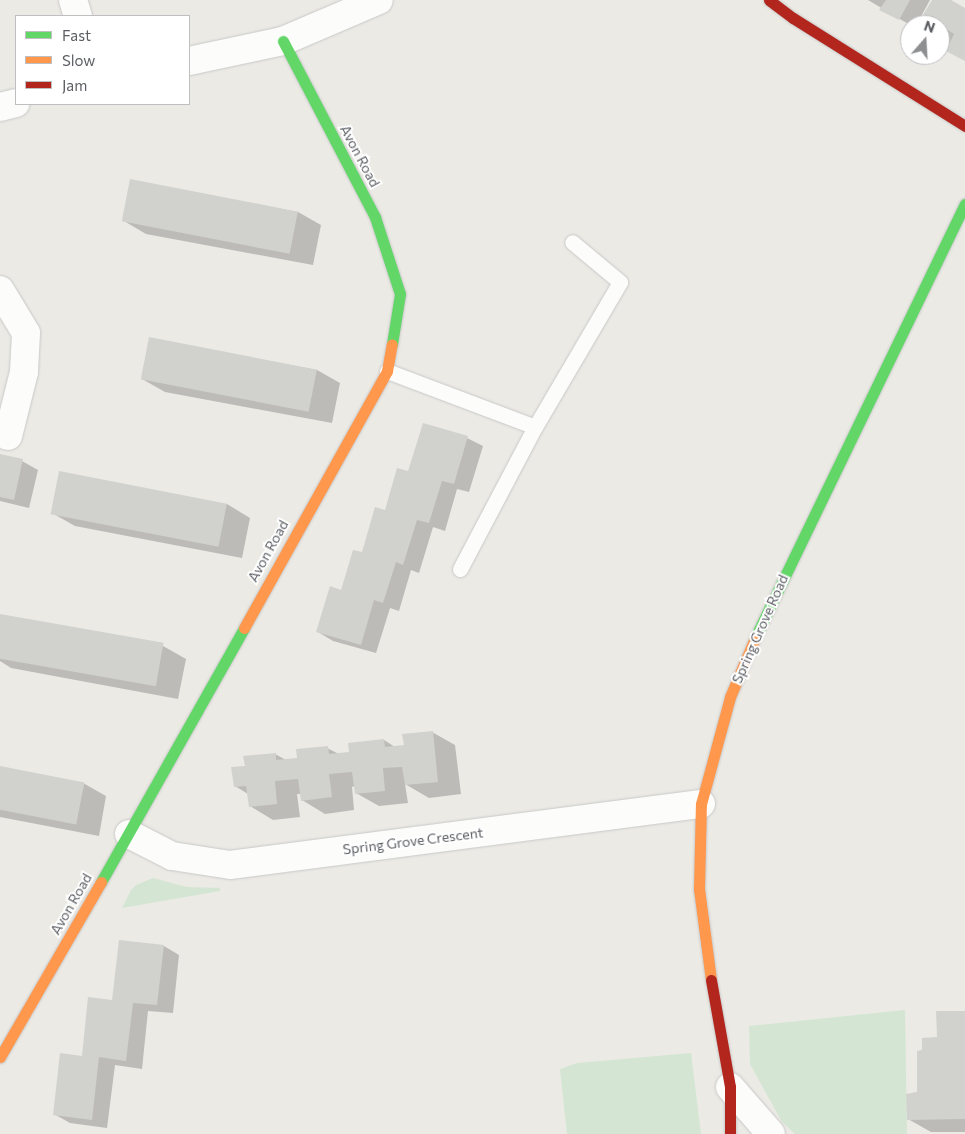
<!DOCTYPE html>
<style>
body{margin:0}
#map{position:relative;width:965px;height:1134px;overflow:hidden;background:#ebeae5;font-family:Commissioner,sans-serif}
div>[style]{position:absolute}
[style*='--x']{left:calc(var(--x)*1px);top:calc(var(--y)*1px);width:calc(var(--w)*1px);rotate:calc(var(--a)*1deg)}
.green>*{inset:0;background:#d4e6d3}
.shadow>*{inset:0;background:#0003}
.building>*{inset:0;background:#d1d1ce;transform-origin:0 0}
.roads{filter:drop-shadow(0 0 1px #c8c8c8) drop-shadow(0 0 1px #c8c8c8)}
.lane>*{height:15px;margin:-7.5px;padding:0 7.5px;transform-origin:7.5px;border-radius:7.5px;background:#fcfcfb}
.street>*{height:28px;margin:-14px;padding:0 14px;transform-origin:14px;border-radius:14px;background:#fcfcfb}
.fast>*{height:11px;margin:-5.5px;padding:0 5.5px;transform-origin:5.5px;border-radius:5.5px;background:#63d668}
.slow>*{height:11px;margin:-5.5px;padding:0 5.5px;transform-origin:5.5px;border-radius:5.5px;background:#ff974d}
.jam>*{height:11px;margin:-5.5px;padding:0 5.5px;transform-origin:5.5px;border-radius:5.5px;background:#b3261e}
span{translate:-50% -50%;white-space:nowrap;text-align:center;line-height:1.15;-webkit-text-stroke:4px #fff;paint-order:stroke}
.street-label{font-size:14px;color:#5c5e63}
.legend{position:absolute;left:15px;top:15px;width:175px;height:90px;box-sizing:border-box;background:#fff;border:1px solid #bebfc1;margin:0;padding:6px 9px;list-style:none;font-size:15px;color:#5c5e63}
.legend li{display:flex;align-items:center;gap:10px;height:25px}
.legend b{width:25px;border:1px solid #bebfc1}
.north{position:absolute;left:900px;top:15px;width:50px;height:50px;box-sizing:border-box;background:#fff;border:1px solid #bebfc1;border-radius:50%;rotate:19deg;font-size:14px;font-weight:700;line-height:20px;text-align:center;color:#5c5e63}
.north::after{content:'';display:block;margin:auto;width:18px;height:22px;background:#8e8f90;clip-path:polygon(50% 0,100% 100%,50% 72%,0 100%)}
</style>
<div id="map">
<div class="green">
<div style="clip-path:polygon(153px 878px,187px 887px,220px 888px,220px 891px,122px 908px,131px 890px,136px 885px)"></div>
<div style="clip-path:polygon(905px 1010px,907px 1134px,795px 1134px,782px 1122px,750px 1064px,749px 1026px)"></div>
<div style="clip-path:polygon(691px 1053px,701px 1134px,567px 1134px,560px 1069px,577px 1063px)"></div>
</div>
<div class="shadow">
<div style="clip-path:polygon(868px 0,930px 0,918px 22px,920px 24px,933px 0,947px 0,965px 10px,965px 60px,940px 43px,940px 25px,910px 25px)"></div>
<div style="clip-path:polygon(131px 181px,298px 212px,321px 225px,313px 265px,146px 234px,124px 221px)"></div>
<div style="clip-path:polygon(150px 339px,317px 370px,340px 383px,332px 423px,165px 392px,142px 379px)"></div>
<div style="clip-path:polygon(467px 438px,483px 446px,469px 492px,457px 489px,445px 531px,433px 527px,419px 573px,411px 570px,399px 611px,390px 608px,376px 653px,333px 641px,318px 632px,409px 472px)"></div>
<div style="clip-path:polygon(0 456px,22px 461px,38px 470px,29px 508px,0 501px)"></div>
<div style="clip-path:polygon(227px 504px,250px 518px,242px 558px,75px 526px,52px 513px)"></div>
<div style="clip-path:polygon(0 615px,163px 646px,186px 659px,178px 699px,11px 668px,0 661px)"></div>
<div style="clip-path:polygon(432px 732px,455px 745px,461px 794px,429px 798px,405px 784px,408px 803px,379px 806px,356px 793px,355px 786px,352px 787px,354px 810px,325px 814px,302px 800px,301px 794px,297px 794px,300px 817px,273px 820px,250px 806px,248px 794px,235px 786px,246px 767px,275px 754px,286px 760px,298px 759px,327px 748px,339px 754px,351px 753px,384px 740px,395px 747px,405px 746px)"></div>
<div style="clip-path:polygon(0 767px,83px 783px,106px 796px,99px 836px,0 817px)"></div>
<div style="clip-path:polygon(164px 946px,179px 955px,173px 1013px,148px 1011px,142px 1069px,115px 1065px,107px 1128px,70px 1123px,54px 1114px,113px 1001px)"></div>
<div style="clip-path:polygon(965px 1012px,965px 1132px,931px 1132px,908px 1119px,918px 1093px,923px 1051px)"></div>
</div>
<div class="building">
<div style="clip-path:polygon(886px 0,910px 0,899px 20px,879px 10px)"></div>
<div style="clip-path:polygon(932px 0,951px 0,965px 8px,965px 61px,946px 51px,954px 34px,940px 25px,917px 25px)"></div>
<div style="left:130px;top:179px;width:171px;height:43px;rotate:11deg"></div>
<div style="left:149px;top:337px;width:171px;height:43px;rotate:11deg"></div>
<div style="clip-path:polygon(423px 423px,468px 436px,454px 484px,442px 481px,429px 523px,417px 520px,403px 565px,396px 562px,383px 603px,374px 600px,361px 645px,316px 632px,330px 586px,341px 590px,353px 550px,362px 552px,375px 507px,385px 510px,397px 468px,408px 471px)"></div>
<div style="clip-path:polygon(0 454px,23px 459px,14px 500px,0 497px)"></div>
<div style="left:59px;top:471px;width:171px;height:44px;rotate:11deg"></div>
<div style="left:0;top:614px;width:166px;height:44px;rotate:10deg"></div>
<div style="clip-path:polygon(433px 731px,438px 782px,405px 785px,402px 767px,383px 768px,385px 791px,355px 794px,352px 772px,329px 774px,332px 797px,301px 801px,298px 779px,275px 781px,277px 804px,249px 807px,246px 786px,234px 787px,231px 767px,245px 766px,243px 756px,276px 753px,276px 760px,297px 758px,296px 749px,328px 746px,329px 754px,349px 752px,348px 743px,384px 739px,385px 747px,404px 745px,402px 734px)"></div>
<div style="left:0;top:766px;width:86px;height:43px;rotate:11deg"></div>
<div style="clip-path:polygon(119px 940px,164px 945px,157px 1005px,133px 1003px,126px 1061px,99px 1057px,92px 1120px,53px 1115px,60px 1053px,82px 1056px,88px 997px,112px 1000px)"></div>
<div style="clip-path:polygon(936px 1011px,965px 1011px,965px 1119px,907px 1120px,906px 1094px,917px 1092px,917px 1051px,922px 1050px,922px 1038px,937px 1037px)"></div>
</div>
<div class="roads">
<div class="lane">
<div style="--x:387;--y:371;--w:158;--a:20.7"></div>
<div style="--x:460;--y:569;--w:161;--a:-62.2"></div>
<div style="--x:535;--y:427;--w:168;--a:-59.6"></div>
<div style="--x:620;--y:282;--w:62;--a:-140.2"></div>
</div>
<div class="street">
<div style="--x:73;--y:0;--w:17;--a:73"></div>
<div style="--x:189;--y:61;--w:96;--a:-12"></div>
<div style="--x:283;--y:41;--w:104;--a:-23.1"></div>
<div style="--x:0;--y:107;--w:16;--a:-14"></div>
<div style="--x:0;--y:290;--w:50;--a:58.8"></div>
<div style="--x:26;--y:333;--w:39;--a:93"></div>
<div style="--x:24;--y:372;--w:66;--a:104"></div>
<div style="--x:129;--y:834;--w:48;--a:27.1"></div>
<div style="--x:172;--y:856;--w:59;--a:8.8"></div>
<div style="--x:230;--y:865;--w:475;--a:-7.4"></div>
<div style="--x:730;--y:1087;--w:62;--a:48.9"></div>
</div>
<div class="fast">
<div style="--x:283;--y:41;--w:199;--a:62.4"></div>
<div style="--x:375;--y:217;--w:81;--a:72"></div>
<div style="--x:400;--y:294;--w:51;--a:99.1"></div>
<div style="--x:755;--y:638;--w:482;--a:-64.2"></div>
<div style="--x:101;--y:882;--w:291;--a:-60.6"></div>
</div>
<div class="slow">
<div style="--x:244;--y:628;--w:294;--a:-60.9"></div>
<div style="--x:387;--y:371;--w:27;--a:-80"></div>
<div style="--x:711;--y:980;--w:92;--a:-97.5"></div>
<div style="--x:699;--y:889;--w:85;--a:-88.7"></div>
<div style="--x:701;--y:804;--w:111;--a:-74.8"></div>
<div style="--x:730;--y:697;--w:64;--a:-67"></div>
<div style="--x:0;--y:1057;--w:202;--a:-60"></div>
</div>
<div class="jam">
<div style="--x:769;--y:0;--w:30;--a:37"></div>
<div style="--x:793;--y:18;--w:203;--a:32.1"></div>
<div style="--x:711;--y:980;--w:109;--a:79.9"></div>
<div style="--x:730;--y:1087;--w:47;--a:90"></div>
</div>
</div>
<div class="street-label">
<span style="left:360px;top:156px;rotate:62deg">Avon Road</span>
<span style="left:268px;top:551px;rotate:-61deg">Avon Road</span>
<span style="left:760px;top:629px;rotate:-66deg">Spring Grove Road</span>
<span style="left:413px;top:841px;rotate:-7deg">Spring Grove Crescent</span>
<span style="left:71px;top:904px;rotate:-60deg">Avon Road</span>
</div>
<ul class="legend">
<li><b style="height:6px;background:#63d668"></b>Fast</li>
<li><b style="height:6px;background:#ff974d"></b>Slow</li>
<li><b style="height:6px;background:#b3261e"></b>Jam</li>
</ul>
<div class="north">N</div>
</div>
